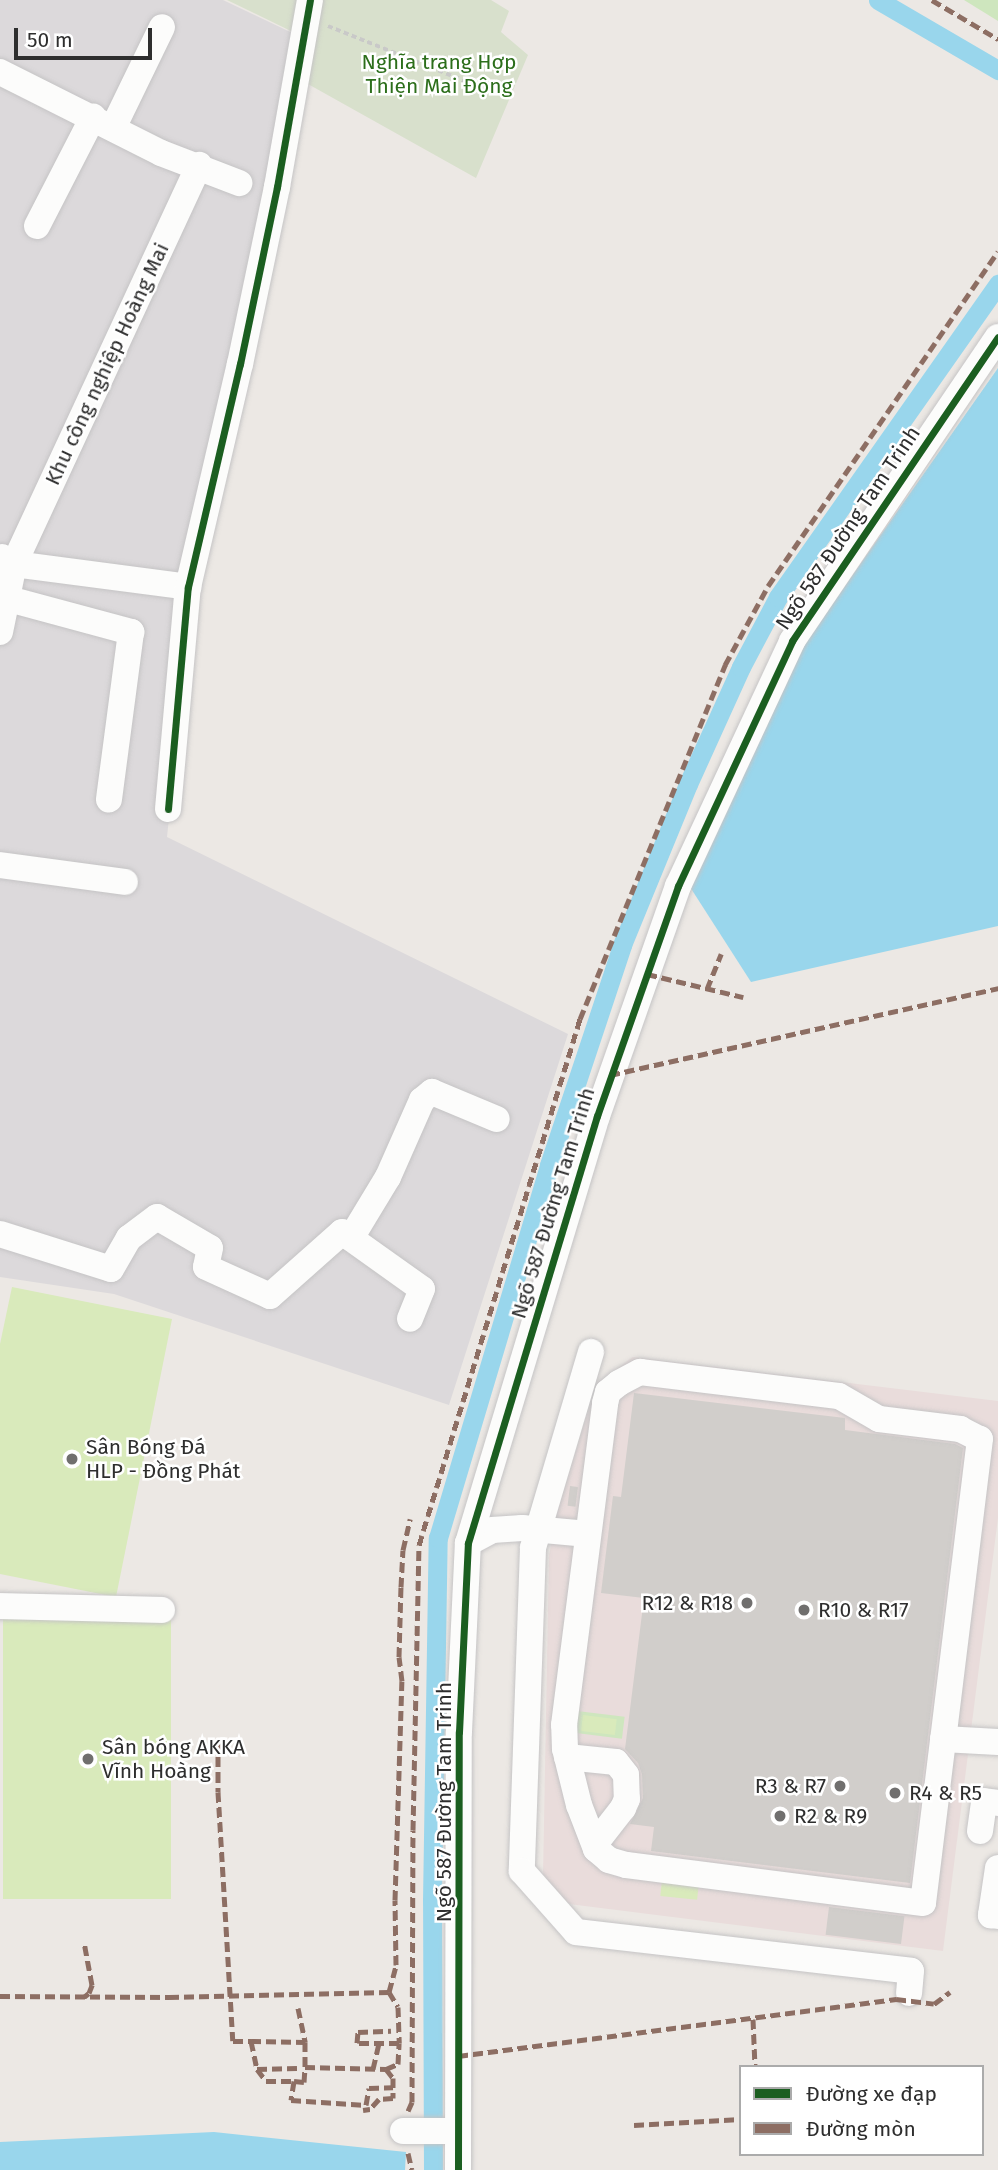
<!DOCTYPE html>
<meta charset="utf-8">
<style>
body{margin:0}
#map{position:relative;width:998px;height:2170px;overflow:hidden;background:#ece8e4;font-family:"Fira Sans",sans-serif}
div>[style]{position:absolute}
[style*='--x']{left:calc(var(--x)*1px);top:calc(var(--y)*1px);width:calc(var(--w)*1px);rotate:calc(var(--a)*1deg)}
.industrial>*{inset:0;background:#dcd9db}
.medical>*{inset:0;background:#e9dcdb}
.green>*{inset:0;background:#cee6be;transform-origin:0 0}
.cemetery>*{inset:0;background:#d8e0cc}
.pitch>*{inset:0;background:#d9eabb;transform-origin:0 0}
.water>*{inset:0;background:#99d6ec}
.canal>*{height:19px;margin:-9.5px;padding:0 9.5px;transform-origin:9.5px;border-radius:9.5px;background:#99d6ec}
.building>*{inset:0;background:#d1cecb;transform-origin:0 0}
.path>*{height:3.5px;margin-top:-1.75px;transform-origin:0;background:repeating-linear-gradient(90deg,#c9c9c8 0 5px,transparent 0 8.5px)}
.roads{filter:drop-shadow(0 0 2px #c5c4c5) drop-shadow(0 0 2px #c5c4c5)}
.minor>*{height:26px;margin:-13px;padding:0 13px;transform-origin:13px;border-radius:13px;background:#fcfcfb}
.quiet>*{height:5px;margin-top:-2.5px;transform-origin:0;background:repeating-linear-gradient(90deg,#8d6e63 0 10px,transparent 0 15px)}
.cycleway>*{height:7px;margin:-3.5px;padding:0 3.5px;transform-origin:3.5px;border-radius:3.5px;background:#1b5e20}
.dots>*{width:19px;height:19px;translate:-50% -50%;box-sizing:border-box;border:4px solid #fff;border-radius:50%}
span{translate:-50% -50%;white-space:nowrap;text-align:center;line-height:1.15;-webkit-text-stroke:5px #fff;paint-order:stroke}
.park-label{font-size:21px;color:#2c6e1b}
.street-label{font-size:21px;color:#2e2e2e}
.poi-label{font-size:21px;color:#2e2e2e}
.left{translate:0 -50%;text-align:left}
.right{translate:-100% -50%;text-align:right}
.legend{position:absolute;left:739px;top:2065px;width:245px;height:91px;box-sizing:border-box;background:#fff;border:2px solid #ababab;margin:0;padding:9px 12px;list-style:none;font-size:21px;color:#2e2e2e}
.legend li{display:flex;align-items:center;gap:14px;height:35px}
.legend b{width:35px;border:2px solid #ababab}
.scale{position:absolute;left:14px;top:28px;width:138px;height:32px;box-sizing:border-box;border:4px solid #2e2e2e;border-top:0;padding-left:9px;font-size:21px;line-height:24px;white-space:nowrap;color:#2e2e2e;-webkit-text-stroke:5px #fff;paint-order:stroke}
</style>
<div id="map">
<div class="industrial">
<div style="clip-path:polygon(0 0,223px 0,305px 39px,193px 589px,167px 837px,568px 1034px,449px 1405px,114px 1294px,0 1277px)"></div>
</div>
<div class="medical">
<div style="clip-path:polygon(633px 1357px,998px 1401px,998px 1518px,943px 1951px,569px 1904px,543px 1875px,549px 1556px,558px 1508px,597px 1383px)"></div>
</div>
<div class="green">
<div style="clip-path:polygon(964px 0,998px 0,998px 21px)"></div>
<div style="left:577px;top:1711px;width:48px;height:22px;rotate:7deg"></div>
</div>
<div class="cemetery">
<div style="clip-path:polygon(227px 0,303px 0,297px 34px)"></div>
<div style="clip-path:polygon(314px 0,491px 0,509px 11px,501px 32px,528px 55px,476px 178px,299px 79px)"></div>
</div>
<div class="pitch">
<div style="clip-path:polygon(12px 1287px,172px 1319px,116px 1597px,0 1574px,0 1344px)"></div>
<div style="left:3px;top:1619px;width:168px;height:280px"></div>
<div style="left:583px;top:1715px;width:34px;height:16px;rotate:7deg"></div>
<div style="left:662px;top:1880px;width:37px;height:16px;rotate:6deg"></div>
</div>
<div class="water">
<div style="clip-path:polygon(998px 368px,998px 926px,751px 982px,690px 887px,793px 660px)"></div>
<div style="clip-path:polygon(214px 2132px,406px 2152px,405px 2170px,0 2170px,0 2142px)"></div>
</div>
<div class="canal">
<div style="--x:878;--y:0;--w:139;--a:30.3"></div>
<div style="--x:433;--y:2170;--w:269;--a:-90.2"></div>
<div style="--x:432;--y:1901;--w:363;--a:-89.1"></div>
<div style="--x:438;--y:1538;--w:389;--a:-73.4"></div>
<div style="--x:549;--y:1165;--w:232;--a:-71.6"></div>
<div style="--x:622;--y:945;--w:174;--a:-67.7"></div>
<div style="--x:688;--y:784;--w:128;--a:-65.6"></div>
<div style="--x:741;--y:667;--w:79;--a:-62.1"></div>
<div style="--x:778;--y:597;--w:383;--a:-54.9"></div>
</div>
<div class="building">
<div style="clip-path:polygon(634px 1393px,845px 1418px,845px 1430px,955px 1444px,963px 1448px,910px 1883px,651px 1851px,654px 1827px,630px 1824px,643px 1798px,642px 1774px,638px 1763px,625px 1749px,644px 1598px,601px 1593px,613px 1496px,621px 1497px)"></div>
<div style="left:570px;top:1486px;width:8px;height:20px;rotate:7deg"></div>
<div style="left:829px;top:1907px;width:76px;height:28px;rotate:7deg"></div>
</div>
<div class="path">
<div style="--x:328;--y:26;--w:166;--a:21.9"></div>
</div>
<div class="roads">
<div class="minor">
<div style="--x:0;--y:72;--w:180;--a:26.7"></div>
<div style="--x:161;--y:153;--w:84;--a:21"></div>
<div style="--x:113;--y:128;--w:112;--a:-64.1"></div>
<div style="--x:37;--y:226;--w:123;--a:-62.8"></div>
<div style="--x:2;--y:557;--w:14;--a:30"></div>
<div style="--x:14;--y:564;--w:176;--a:7.5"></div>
<div style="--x:5;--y:598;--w:131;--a:15.1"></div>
<div style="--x:131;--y:632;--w:169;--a:97.5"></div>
<div style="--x:0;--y:632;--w:69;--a:-78.4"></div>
<div style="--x:14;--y:564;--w:440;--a:-65.1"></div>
<div style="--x:168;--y:809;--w:223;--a:-84.9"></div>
<div style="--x:188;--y:587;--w:229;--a:-76.9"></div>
<div style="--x:240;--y:364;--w:181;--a:-78.2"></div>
<div style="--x:277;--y:187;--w:190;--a:-80"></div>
<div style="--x:0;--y:865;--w:126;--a:7.7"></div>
<div style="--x:0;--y:1234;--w:116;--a:17.5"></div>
<div style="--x:111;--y:1269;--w:36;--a:-60"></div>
<div style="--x:129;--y:1238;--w:35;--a:-37"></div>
<div style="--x:157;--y:1217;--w:61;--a:30.3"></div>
<div style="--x:210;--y:1248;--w:19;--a:102"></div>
<div style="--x:206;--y:1267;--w:70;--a:24.4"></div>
<div style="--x:270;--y:1296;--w:96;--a:-41.6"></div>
<div style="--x:342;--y:1232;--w:98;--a:35.5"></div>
<div style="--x:422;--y:1289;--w:32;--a:112"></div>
<div style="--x:351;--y:1238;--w:71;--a:-58.8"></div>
<div style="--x:388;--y:1177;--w:84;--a:-66.2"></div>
<div style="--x:422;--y:1100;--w:13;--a:-39"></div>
<div style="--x:432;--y:1092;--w:70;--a:22.6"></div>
<div style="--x:591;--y:1352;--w:204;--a:106.5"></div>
<div style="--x:533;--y:1548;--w:323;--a:92"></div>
<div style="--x:522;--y:1871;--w:81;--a:48.5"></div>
<div style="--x:576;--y:1932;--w:337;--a:6.6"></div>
<div style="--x:911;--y:1971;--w:22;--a:95"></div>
<div style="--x:640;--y:1372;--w:200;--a:6.9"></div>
<div style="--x:839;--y:1396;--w:46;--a:29.9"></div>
<div style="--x:879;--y:1419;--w:82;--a:7"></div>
<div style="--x:960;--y:1429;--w:22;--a:27"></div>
<div style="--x:980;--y:1439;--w:467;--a:97"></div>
<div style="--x:923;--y:1903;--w:299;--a:-172.7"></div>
<div style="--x:626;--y:1865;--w:18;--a:-164"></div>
<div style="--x:609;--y:1860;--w:17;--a:-140"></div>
<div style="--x:596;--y:1849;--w:47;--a:-111.1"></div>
<div style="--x:579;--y:1805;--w:58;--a:-104"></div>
<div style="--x:565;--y:1749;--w:24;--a:-92"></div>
<div style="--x:564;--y:1725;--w:325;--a:-82.7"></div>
<div style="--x:605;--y:1403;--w:11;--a:-75"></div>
<div style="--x:608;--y:1392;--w:14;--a:-39"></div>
<div style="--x:619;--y:1383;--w:24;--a:-28"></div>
<div style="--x:468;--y:1543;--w:27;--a:-28"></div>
<div style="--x:492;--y:1530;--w:30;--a:-4"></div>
<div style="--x:522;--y:1528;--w:66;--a:5.2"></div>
<div style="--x:0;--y:1606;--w:162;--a:1.4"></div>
<div style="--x:943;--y:1739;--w:55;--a:3.1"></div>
<div style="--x:567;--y:1757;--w:49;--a:5.8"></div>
<div style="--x:616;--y:1762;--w:16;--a:52"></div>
<div style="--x:626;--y:1775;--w:24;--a:88"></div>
<div style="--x:627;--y:1799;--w:10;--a:114"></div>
<div style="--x:623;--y:1808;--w:46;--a:127.9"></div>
<div style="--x:980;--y:1831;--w:30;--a:-82"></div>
<div style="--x:984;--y:1801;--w:14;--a:8"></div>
<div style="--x:998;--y:1868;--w:48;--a:98.5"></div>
<div style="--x:991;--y:1915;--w:7;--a:8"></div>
<div style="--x:403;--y:2131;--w:55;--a:0"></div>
<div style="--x:458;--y:2170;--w:438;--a:-89.9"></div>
<div style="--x:459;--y:1732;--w:189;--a:-87.3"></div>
<div style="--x:468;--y:1543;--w:446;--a:-73.2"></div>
<div style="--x:597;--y:1116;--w:244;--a:-70.6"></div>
<div style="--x:678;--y:886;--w:270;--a:-65"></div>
<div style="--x:792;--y:641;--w:367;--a:-55.9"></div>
</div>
</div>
<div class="quiet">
<div style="--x:932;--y:0;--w:77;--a:30.6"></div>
<div style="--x:647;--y:974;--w:99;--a:13.5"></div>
<div style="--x:707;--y:989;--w:38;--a:-68"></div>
<div style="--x:610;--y:1075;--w:398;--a:-12.6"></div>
<div style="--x:218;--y:1742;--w:50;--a:90"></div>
<div style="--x:218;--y:1792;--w:249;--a:86.6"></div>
<div style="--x:233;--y:2041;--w:18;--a:0"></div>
<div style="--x:251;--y:2041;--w:29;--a:78"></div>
<div style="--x:257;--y:2069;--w:15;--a:53"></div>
<div style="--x:266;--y:2081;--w:28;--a:0"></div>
<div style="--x:294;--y:2081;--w:19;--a:99"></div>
<div style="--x:291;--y:2100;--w:75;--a:3.8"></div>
<div style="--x:366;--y:2105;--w:17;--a:-80"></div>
<div style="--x:369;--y:2088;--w:24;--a:-2"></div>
<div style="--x:389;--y:1992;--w:28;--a:-75"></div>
<div style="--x:396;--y:1965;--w:65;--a:-90.9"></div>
<div style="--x:395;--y:1900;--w:219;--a:-88.2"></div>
<div style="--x:402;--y:1681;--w:24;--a:-97"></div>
<div style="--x:399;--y:1657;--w:70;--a:-88.4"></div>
<div style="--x:401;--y:1587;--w:37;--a:-87"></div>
<div style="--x:403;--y:1550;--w:32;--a:-77"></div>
<div style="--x:0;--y:1996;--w:169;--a:0.3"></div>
<div style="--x:169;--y:1997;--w:220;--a:-1.3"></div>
<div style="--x:389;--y:1992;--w:17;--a:59"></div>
<div style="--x:398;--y:2007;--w:36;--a:88"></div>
<div style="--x:84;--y:1997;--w:6;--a:-39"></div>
<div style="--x:89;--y:1993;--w:9;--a:-69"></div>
<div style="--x:92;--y:1985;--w:44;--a:-100.5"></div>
<div style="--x:298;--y:2008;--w:35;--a:78"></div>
<div style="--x:305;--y:2042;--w:25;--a:90"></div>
<div style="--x:753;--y:2019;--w:48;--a:87.6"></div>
<div style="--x:251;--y:2041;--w:54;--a:1.1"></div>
<div style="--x:458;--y:2056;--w:442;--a:-7.4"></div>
<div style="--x:896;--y:1999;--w:38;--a:7"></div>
<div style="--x:934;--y:2004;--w:20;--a:-37"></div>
<div style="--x:257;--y:2069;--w:40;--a:-1.4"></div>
<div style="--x:373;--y:2069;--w:27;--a:-77"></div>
<div style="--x:386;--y:2069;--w:13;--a:-23"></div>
<div style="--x:398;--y:2064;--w:21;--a:-87"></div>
<div style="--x:399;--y:2043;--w:42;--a:180"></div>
<div style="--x:357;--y:2043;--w:11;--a:-85"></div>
<div style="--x:358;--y:2032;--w:33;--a:-2"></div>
<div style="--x:294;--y:2081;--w:10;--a:6"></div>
<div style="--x:304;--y:2082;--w:15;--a:-86"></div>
<div style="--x:305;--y:2067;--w:81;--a:1.4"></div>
<div style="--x:386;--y:2069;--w:11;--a:52"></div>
<div style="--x:393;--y:2078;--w:20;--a:90"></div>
<div style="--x:393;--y:2098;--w:14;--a:176"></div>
<div style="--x:379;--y:2099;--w:13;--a:132"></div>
<div style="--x:370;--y:2109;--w:7;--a:172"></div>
<div style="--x:408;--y:2111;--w:10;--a:-66"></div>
<div style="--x:412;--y:2102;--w:272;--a:-89.8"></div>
<div style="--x:413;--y:1830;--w:285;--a:-88.8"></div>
<div style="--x:419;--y:1545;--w:550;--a:-72.98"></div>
<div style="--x:580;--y:1019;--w:383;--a:-67.7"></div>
<div style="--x:725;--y:665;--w:90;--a:-61.4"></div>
<div style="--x:768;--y:586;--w:406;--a:-55.5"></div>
<div style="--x:634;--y:2125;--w:107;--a:-3.2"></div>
<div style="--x:408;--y:2153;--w:17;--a:77"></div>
</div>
<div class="cycleway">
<div style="--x:168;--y:809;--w:223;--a:-84.9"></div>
<div style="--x:188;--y:587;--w:229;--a:-76.9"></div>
<div style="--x:240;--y:364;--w:181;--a:-78.2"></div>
<div style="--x:277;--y:187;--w:190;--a:-80"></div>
<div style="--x:458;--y:2170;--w:438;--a:-89.9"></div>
<div style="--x:459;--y:1732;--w:189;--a:-87.3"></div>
<div style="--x:468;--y:1543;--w:446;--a:-73.2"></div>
<div style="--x:597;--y:1116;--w:244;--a:-70.6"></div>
<div style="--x:678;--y:886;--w:270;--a:-65"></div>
<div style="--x:792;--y:641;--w:367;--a:-55.9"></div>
</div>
<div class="dots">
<div style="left:72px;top:1459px;background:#706f6e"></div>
<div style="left:747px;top:1603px;background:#706f6e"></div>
<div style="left:804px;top:1610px;background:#706f6e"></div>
<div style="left:88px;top:1759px;background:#706f6e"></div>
<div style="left:840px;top:1786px;background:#706f6e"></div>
<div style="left:895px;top:1793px;background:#706f6e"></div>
<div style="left:780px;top:1816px;background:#706f6e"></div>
</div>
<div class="park-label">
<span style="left:439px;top:74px">Nghĩa trang Hợp<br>Thiện Mai Động</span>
</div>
<div class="street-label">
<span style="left:107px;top:364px;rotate:-65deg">Khu công nghiệp Hoàng Mai</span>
<span style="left:848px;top:528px;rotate:-56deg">Ngõ 587 Đường Tam Trinh</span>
<span style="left:553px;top:1203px;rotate:-73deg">Ngõ 587 Đường Tam Trinh</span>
<span style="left:444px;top:1802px;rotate:-90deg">Ngõ 587 Đường Tam Trinh</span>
</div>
<div class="poi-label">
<span class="left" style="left:86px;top:1459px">Sân Bóng Đá<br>HLP - Đồng Phát</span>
<span class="right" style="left:733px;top:1603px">R12 &amp; R18</span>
<span class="left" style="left:818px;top:1610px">R10 &amp; R17</span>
<span class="left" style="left:102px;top:1759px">Sân bóng AKKA<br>Vĩnh Hoàng</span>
<span class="right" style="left:826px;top:1786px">R3 &amp; R7</span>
<span class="left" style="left:909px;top:1793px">R4 &amp; R5</span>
<span class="left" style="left:794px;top:1816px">R2 &amp; R9</span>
</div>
<ul class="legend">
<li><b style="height:9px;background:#1b5e20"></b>Đường xe đạp</li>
<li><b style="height:9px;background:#8d6e63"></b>Đường mòn</li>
</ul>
<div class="scale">50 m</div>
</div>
